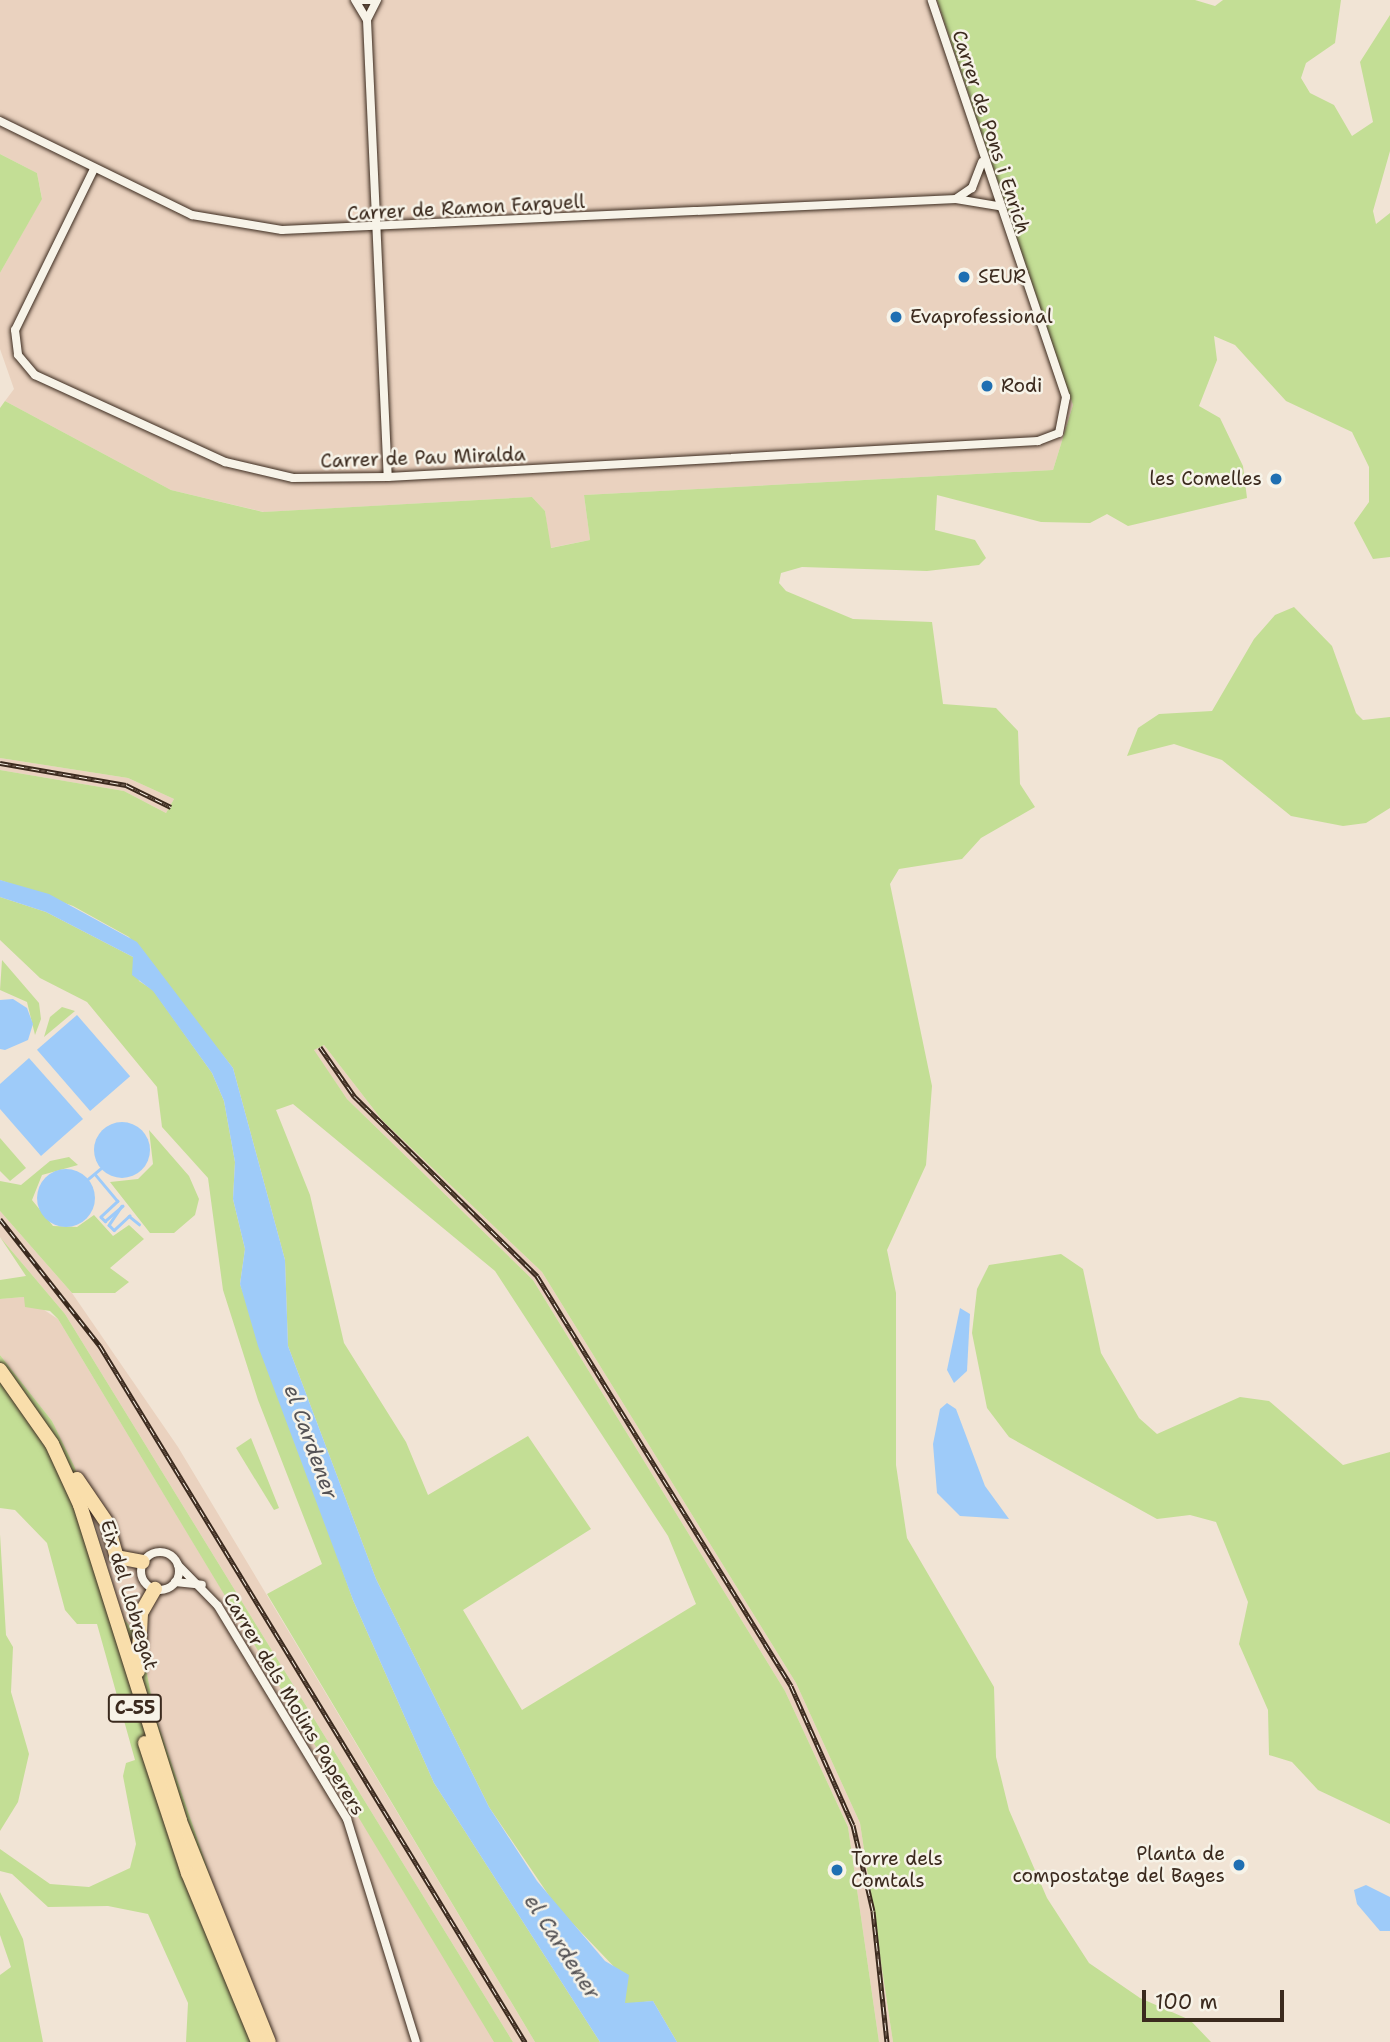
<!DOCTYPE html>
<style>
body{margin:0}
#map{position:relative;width:1390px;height:2042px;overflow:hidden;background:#f1e4d5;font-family:"Shantell Sans",sans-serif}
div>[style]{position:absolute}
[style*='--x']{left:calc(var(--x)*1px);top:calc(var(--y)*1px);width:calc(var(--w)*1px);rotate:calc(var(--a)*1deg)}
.built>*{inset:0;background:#ead2bf}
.green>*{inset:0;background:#c3de95}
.water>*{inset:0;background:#9ecbf9;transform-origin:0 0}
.round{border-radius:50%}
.stream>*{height:2.5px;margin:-1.25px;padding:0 1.25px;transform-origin:1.25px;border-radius:1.25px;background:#9ecbf9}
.roads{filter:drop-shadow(0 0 2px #3b2a1e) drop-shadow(0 0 2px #3b2a1e)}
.street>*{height:8px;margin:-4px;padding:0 4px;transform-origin:4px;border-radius:4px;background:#f7f3e8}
.street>.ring{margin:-4px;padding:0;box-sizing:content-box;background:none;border:8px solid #f7f3e8;border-radius:50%}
.highway>*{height:14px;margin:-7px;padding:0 7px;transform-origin:7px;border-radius:7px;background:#f9deab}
.rail>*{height:5px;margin-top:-2.5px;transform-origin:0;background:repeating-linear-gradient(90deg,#f7f3e8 0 8px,#3b2a1e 0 16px);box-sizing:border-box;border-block:2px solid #3b2a1e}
.dots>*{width:19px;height:19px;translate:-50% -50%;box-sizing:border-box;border:4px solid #f7f3e8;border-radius:50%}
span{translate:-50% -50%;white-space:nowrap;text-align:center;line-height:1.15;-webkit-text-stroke:5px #f7f3e8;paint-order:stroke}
.shield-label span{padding:2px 5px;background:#f7f3e8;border:2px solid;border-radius:5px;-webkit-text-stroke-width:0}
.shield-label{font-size:18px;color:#3b2a1e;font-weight:700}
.street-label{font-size:19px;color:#3b2a1e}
.poi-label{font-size:19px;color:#3b2a1e}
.left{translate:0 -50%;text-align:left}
.right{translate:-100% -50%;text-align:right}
.water-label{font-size:21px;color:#545255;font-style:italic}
.scale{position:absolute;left:1142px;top:1990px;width:142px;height:32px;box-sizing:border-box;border:4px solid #3b2a1e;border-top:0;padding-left:9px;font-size:21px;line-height:24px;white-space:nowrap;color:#3b2a1e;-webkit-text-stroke:5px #f7f3e8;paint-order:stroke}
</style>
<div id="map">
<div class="built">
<div style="clip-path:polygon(0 0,937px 0,1073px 405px,1053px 470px,584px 495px,590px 540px,550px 548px,545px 511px,532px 497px,264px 512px,171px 490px,5px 401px,14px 389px,0 349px,0 273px,42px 198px,37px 173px,0 154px)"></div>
<div style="clip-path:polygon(0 758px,128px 778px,174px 799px,166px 813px,124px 791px,0 770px)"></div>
<div style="clip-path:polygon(324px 1045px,382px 1120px,542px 1272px,796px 1683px,860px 1823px,893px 2042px,879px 2042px,848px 1827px,785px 1691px,533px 1280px,347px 1099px,313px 1050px)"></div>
<div style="clip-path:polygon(0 1211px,72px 1293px,178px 1447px,535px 2042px,513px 2042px,65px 1314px,0 1237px)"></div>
<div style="clip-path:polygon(24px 1297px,58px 1319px,495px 2042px,276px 2042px,218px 1899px,155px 1715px,140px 1638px,123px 1618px,94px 1519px,52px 1421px,0 1355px,0 1299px)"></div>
</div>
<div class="green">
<div style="clip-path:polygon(evenodd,937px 0,1195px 0,1215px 6px,1223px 0,1341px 0,1335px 43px,1306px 63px,1301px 78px,1310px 93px,1334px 105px,1352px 136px,1373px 122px,1360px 62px,1390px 15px,1390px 151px,1373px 211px,1376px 224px,1390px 213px,1390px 557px,1373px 559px,1354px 523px,1369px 502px,1369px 467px,1352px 432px,1286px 401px,1235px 345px,1214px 336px,1217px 360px,1199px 406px,1220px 418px,1243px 466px,1247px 498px,1128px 526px,1107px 514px,1090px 523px,1041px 522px,937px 495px,935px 530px,975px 540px,986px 558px,979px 565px,927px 571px,802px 567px,781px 573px,779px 583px,786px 591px,853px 619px,932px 622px,943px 704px,996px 708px,1018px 731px,1020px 784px,1035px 807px,981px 838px,962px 859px,899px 869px,890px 884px,932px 1086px,926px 1165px,887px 1250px,896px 1293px,896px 1465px,907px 1538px,994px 1687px,996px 1757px,1009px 1810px,1047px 1898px,1089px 1963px,1140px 1998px,1190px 2020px,1211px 2042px,893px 2042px,860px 1823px,796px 1683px,542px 1272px,382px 1120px,324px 1045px,314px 1050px,347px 1099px,533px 1280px,785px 1691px,848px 1827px,879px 2042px,677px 2042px,653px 2001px,625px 2004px,620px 1973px,556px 1906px,489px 1807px,376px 1579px,288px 1346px,285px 1260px,233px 1068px,129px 937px,73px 906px,0 880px,0 770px,124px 791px,166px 813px,174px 799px,128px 778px,0 758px,0 408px,5px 401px,171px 490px,263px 512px,532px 497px,545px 511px,551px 548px,590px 540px,584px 495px,1053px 470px,1073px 405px,937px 0,293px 1104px,495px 1271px,668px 1536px,696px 1604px,522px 1710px,463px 1610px,591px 1529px,528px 1436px,428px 1495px,406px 1442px,344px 1343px,310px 1195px,276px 1110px,293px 1104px)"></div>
<div style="clip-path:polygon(0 154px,37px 173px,42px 199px,0 273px)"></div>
<div style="clip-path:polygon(1294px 607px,1332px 646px,1356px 713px,1363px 720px,1390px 717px,1390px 808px,1366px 823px,1343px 826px,1291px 816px,1222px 760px,1174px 744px,1127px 756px,1138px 728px,1159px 714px,1212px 711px,1254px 639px,1275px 615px)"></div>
<div style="clip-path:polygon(0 897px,46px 912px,133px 957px,139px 981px,153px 990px,212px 1073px,224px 1101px,235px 1162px,233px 1199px,245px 1249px,240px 1284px,353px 1600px,434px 1783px,600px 2042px,535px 2042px,267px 1594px,322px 1564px,258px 1400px,223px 1290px,208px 1178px,162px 1127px,157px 1087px,87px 1002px,40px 978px,0 940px)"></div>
<div style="clip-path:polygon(2px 960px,39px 1003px,41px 1019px,35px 1035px,27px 1002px,0 990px)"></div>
<div style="clip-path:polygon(62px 1007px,75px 1011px,44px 1037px,50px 1017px)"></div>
<div style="clip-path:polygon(149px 1130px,189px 1176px,199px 1199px,195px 1215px,174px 1233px,150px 1233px,110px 1182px,138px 1179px,153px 1164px)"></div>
<div style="clip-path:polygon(0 1138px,26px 1168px,10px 1181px,0 1171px)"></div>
<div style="clip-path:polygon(69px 1157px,78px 1165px,42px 1175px,32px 1200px,53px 1226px,77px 1227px,94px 1215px,113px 1236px,129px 1225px,144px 1239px,110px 1268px,129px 1282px,115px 1293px,72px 1293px,0 1211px,0 1181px,21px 1185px,50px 1161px)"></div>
<div style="clip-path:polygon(0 1237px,65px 1314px,513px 2042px,494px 2042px,58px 1319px,50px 1311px,25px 1307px,24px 1297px,0 1299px,0 1280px,26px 1276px)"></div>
<div style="clip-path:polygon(1061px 1254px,1083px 1269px,1101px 1353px,1139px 1418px,1157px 1434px,1240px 1397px,1269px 1401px,1343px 1465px,1390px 1452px,1390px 1824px,1318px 1790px,1292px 1762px,1269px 1755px,1268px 1710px,1239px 1644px,1248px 1602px,1216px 1522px,1190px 1515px,1157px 1519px,1009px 1437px,987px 1408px,972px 1333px,977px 1289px,989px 1265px)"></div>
<div style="clip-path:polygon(0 1355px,52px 1421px,75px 1468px,123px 1618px,140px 1638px,155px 1715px,218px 1899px,276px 2042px,186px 2042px,188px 2003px,148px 1914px,108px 1906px,48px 1907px,12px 1874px,0 1871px,0 1849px,50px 1884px,89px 1887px,130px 1868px,136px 1844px,123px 1776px,126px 1763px,135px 1760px,97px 1624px,77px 1624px,65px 1610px,47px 1543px,15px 1510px,0 1508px)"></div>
<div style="clip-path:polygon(251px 1438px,279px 1508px,274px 1510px,236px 1448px)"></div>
<div style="clip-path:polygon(0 1534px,6px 1635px,13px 1647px,11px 1692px,29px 1754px,18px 1802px,0 1831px)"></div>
<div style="clip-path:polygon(0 1892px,23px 1939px,43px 2042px,0 2042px,0 1975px,11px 1967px,0 1935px)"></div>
</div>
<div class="water">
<div style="clip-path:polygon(0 880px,49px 894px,137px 942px,233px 1068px,285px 1260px,288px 1346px,376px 1579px,489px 1807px,537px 1881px,605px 1961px,629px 1975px,625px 2003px,653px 2001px,677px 2042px,600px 2042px,434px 1783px,353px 1600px,258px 1346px,240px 1284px,245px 1249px,233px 1199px,235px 1162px,224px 1101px,212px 1073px,153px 991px,132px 975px,133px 957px,46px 912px,0 897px)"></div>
<div style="clip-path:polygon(13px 999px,27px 1008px,33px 1024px,28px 1040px,5px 1050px,0 1049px,0 1000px)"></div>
<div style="left:77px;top:1015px;width:81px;height:53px;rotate:49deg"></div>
<div style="clip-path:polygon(29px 1058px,83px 1119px,41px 1156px,0 1109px,0 1084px)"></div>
<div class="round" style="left:94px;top:1122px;width:56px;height:56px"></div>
<div class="round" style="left:37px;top:1169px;width:58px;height:58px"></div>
<div style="clip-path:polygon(960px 1308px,970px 1314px,967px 1371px,954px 1383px,947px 1370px)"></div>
<div style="clip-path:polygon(947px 1403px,956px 1409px,985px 1486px,1009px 1519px,960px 1516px,937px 1493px,933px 1444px,940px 1409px)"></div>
<div style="clip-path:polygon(1366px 1885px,1390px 1897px,1390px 1931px,1380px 1931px,1357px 1904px,1354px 1890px)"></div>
</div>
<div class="stream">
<div style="--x:95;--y:1174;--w:35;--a:50"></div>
<div style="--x:118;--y:1201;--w:23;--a:137"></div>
<div style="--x:101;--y:1217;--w:6;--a:45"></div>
<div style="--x:105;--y:1221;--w:23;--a:-41"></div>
<div style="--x:122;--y:1206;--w:23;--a:124"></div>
<div style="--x:109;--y:1225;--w:7;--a:45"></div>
<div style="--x:114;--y:1230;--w:21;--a:-43"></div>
<div style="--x:129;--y:1216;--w:13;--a:39"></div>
<div style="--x:88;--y:1179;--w:16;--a:-40"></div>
</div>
<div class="roads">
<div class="street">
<div style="--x:355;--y:0;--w:23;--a:59"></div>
<div style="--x:356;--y:0;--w:18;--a:0"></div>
<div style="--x:377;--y:0;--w:22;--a:117"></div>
<div style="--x:367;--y:20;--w:457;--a:87.4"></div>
<div style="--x:0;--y:121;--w:214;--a:26.1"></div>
<div style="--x:192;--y:215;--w:91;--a:9.5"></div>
<div style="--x:282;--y:230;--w:675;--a:-2.63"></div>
<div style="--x:956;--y:199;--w:43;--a:9.5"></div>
<div style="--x:93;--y:171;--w:177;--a:116.1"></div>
<div style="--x:15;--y:330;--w:25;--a:83"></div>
<div style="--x:18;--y:355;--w:26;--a:50"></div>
<div style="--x:35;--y:375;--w:209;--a:24.6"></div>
<div style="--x:225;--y:462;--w:70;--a:13.2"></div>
<div style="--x:293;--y:478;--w:95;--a:-0.6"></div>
<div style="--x:388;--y:477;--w:651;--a:-3.17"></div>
<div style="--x:1038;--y:441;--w:22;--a:-21"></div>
<div style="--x:1059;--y:433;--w:37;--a:-79"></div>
<div style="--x:1066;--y:397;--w:419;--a:-108.7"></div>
<div style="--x:957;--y:198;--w:18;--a:-34"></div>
<div style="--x:972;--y:188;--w:28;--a:-69"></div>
<div class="ring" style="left:141px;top:1552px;width:30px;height:30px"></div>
<div style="--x:178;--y:1565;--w:57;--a:45.7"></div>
<div style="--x:218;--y:1606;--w:249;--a:58.8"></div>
<div style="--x:347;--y:1819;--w:233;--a:72.8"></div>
<div style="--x:175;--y:1582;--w:27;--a:6"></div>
</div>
<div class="highway">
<div style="--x:0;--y:1370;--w:90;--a:54.9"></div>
<div style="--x:52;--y:1444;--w:67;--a:65.3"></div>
<div style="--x:80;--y:1505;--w:331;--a:72.4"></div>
<div style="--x:180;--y:1821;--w:238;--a:68.1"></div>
<div style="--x:77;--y:1479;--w:53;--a:55.7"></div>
<div style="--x:107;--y:1523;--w:35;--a:74"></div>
<div style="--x:117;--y:1557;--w:26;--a:11"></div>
<div style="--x:138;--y:1671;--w:58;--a:-87"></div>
<div style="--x:141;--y:1613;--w:28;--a:-60"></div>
<div style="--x:145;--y:1743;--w:137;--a:71.7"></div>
<div style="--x:188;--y:1873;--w:183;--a:67.5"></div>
</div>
</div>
<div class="rail">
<div style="--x:0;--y:763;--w:128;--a:9.9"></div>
<div style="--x:126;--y:785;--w:50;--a:26.1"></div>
<div style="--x:320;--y:1047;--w:60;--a:55.2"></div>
<div style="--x:354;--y:1096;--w:257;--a:44.5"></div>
<div style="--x:537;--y:1276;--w:482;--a:58.2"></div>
<div style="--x:791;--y:1686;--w:152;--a:66"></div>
<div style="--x:853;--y:1825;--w:88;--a:76.9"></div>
<div style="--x:873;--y:1911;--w:132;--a:83.9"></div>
<div style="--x:0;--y:1219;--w:162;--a:51.8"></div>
<div style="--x:100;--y:1346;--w:816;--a:58.59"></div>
</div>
<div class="dots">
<div style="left:964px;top:277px;background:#1f6fb2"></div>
<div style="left:896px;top:317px;background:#1f6fb2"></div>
<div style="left:987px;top:386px;background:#1f6fb2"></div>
<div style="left:1276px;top:479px;background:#1f6fb2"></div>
<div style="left:1239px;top:1865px;background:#1f6fb2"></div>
<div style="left:837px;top:1870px;background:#1f6fb2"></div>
</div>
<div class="shield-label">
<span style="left:135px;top:1708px">C-55</span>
</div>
<div class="street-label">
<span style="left:991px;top:132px;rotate:72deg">Carrer de Pons i Enrich</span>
<span style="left:466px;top:208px;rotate:-3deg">Carrer de Ramon Farguell</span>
<span style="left:423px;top:458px;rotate:-2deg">Carrer de Pau Miralda</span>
<span style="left:129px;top:1595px;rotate:73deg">Eix del Llobregat</span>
<span style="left:294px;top:1704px;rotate:59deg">Carrer dels Molins Paperers</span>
</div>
<div class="poi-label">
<span class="left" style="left:978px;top:277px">SEUR</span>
<span class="left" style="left:910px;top:317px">Evaprofessional</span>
<span class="left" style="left:1001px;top:386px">Rodi</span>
<span class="right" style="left:1262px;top:479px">les Comelles</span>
<span class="right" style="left:1225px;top:1865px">Planta de<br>compostatge del Bages</span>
<span class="left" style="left:851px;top:1870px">Torre dels<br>Comtals</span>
</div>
<div class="water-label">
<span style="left:311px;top:1442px;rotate:70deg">el Cardener</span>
<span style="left:562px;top:1947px;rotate:57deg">el Cardener</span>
</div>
<div class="scale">100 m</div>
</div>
